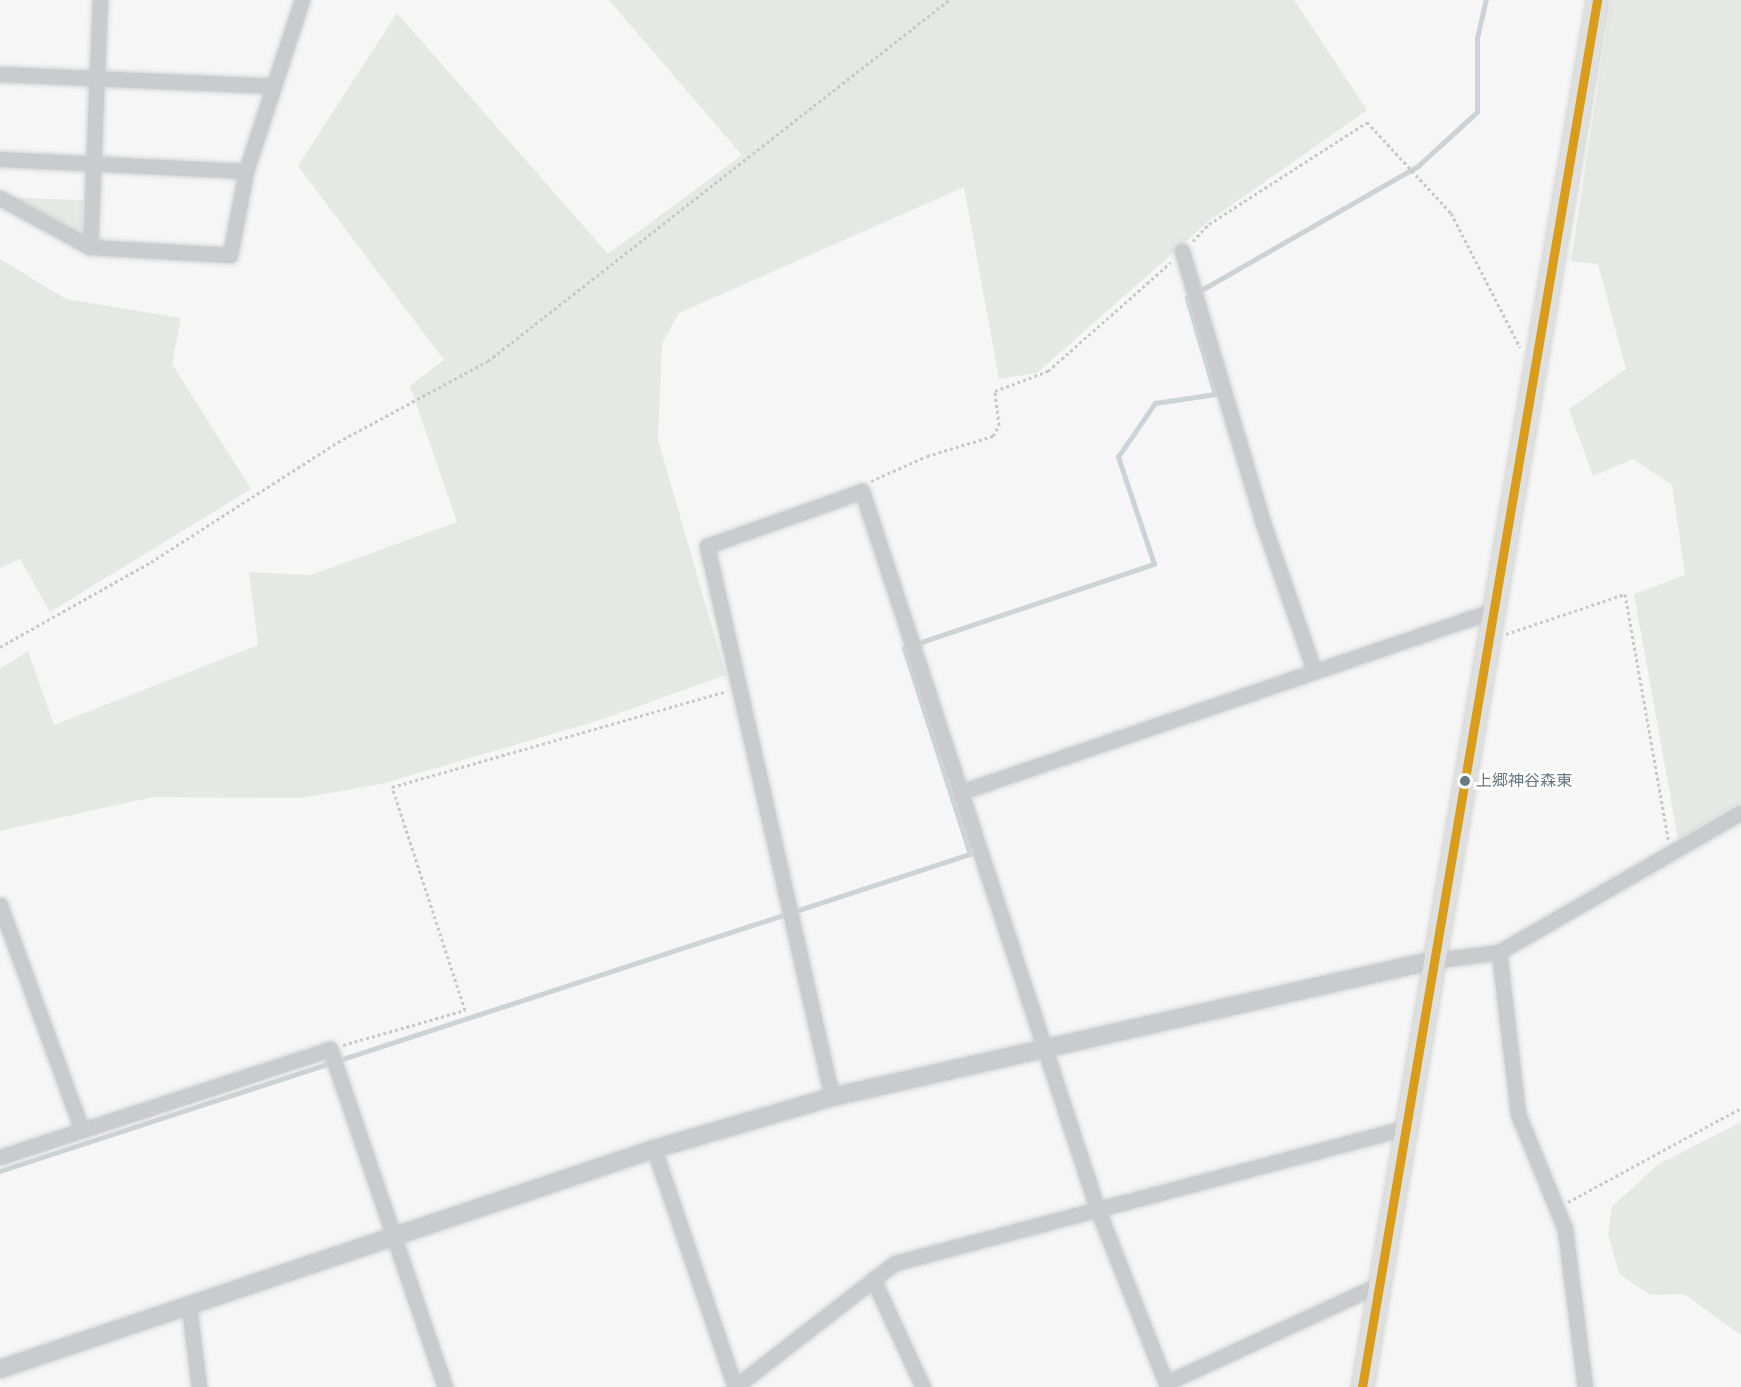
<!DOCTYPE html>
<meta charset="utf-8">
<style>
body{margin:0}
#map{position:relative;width:1741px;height:1387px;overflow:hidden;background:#f6f6f6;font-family:"DejaVu Sans","Noto Sans JP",sans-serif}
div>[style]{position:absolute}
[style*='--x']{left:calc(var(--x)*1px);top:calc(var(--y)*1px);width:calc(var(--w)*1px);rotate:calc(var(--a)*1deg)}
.green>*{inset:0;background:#e5e8e3}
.stream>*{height:4.5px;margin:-2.25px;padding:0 2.25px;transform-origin:2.25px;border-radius:2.25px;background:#cbd3d6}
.path>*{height:3px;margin-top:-1.5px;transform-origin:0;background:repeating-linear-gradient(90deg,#c7c8c9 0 3px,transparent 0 6px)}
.roads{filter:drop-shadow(0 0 2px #d2d3d4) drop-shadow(0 0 2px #d2d3d4)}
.minor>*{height:15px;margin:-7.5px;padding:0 7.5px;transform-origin:7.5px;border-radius:7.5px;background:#c9cbcc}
.tertiary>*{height:18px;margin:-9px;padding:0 9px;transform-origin:9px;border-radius:9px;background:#c9cbcc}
.secondary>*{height:21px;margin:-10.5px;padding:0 10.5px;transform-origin:10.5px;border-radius:10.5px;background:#dedfdf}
.bus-1>*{height:9px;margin:-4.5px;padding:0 4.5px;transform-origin:4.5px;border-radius:4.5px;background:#da9d1b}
.dots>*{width:16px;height:16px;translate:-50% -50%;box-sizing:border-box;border:3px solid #fff;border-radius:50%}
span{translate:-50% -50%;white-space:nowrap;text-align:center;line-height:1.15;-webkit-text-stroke:6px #fff;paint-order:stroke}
.bus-label{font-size:16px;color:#677985}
.left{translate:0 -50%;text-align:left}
</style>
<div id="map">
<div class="green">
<div style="clip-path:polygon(609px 0,1294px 0,1367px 110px,1209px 221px,1037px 373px,999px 379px,964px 187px,679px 313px,662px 344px,658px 440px,726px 675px,600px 720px,381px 784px,301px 798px,153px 797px,0 831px,0 669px,28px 651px,54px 725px,258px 645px,249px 572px,311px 575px,457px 522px,410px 386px,444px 360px,298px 166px,397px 13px,608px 254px,742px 155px)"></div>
<div style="clip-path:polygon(1611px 0,1741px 0,1741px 802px,1678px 839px,1634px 594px,1685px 575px,1672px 485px,1633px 459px,1593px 476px,1569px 409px,1626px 369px,1598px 264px,1571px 261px)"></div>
<div style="clip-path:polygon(16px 198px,83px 200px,82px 236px)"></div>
<div style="clip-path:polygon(0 259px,66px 299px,181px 318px,172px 364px,251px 489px,50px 612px,20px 559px,0 568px)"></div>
<div style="clip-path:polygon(1741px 1122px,1741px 1335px,1684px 1294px,1651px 1295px,1632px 1283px,1619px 1273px,1608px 1234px,1612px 1207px,1657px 1165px)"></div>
</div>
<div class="stream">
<div style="--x:1198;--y:292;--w:254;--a:-29.8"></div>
<div style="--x:1418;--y:166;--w:80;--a:-42.5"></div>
<div style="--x:1477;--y:112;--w:74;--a:-90"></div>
<div style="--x:1477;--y:38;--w:39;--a:-77"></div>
<div style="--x:0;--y:1171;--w:1020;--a:-18.1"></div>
<div style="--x:970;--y:854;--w:216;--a:-107.8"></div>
<div style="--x:904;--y:648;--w:264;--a:-18.6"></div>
<div style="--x:1154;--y:564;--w:113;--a:-108.6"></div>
<div style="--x:1118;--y:457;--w:65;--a:-55.6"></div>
<div style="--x:1155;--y:403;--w:61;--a:-8.5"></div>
<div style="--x:1215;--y:394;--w:100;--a:-106.3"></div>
<div style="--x:1187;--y:298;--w:4;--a:-27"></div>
</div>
<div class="path">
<div style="--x:1193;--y:241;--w:23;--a:-47"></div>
<div style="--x:1209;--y:224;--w:188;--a:-32.8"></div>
<div style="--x:1367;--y:122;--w:124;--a:47.3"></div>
<div style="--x:1451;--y:213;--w:151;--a:62.8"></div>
<div style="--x:871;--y:481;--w:61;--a:-24.1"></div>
<div style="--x:927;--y:456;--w:69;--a:-16.9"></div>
<div style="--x:993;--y:436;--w:13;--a:-61"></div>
<div style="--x:999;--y:425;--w:34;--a:-97"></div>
<div style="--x:995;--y:391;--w:57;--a:-20.7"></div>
<div style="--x:1048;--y:371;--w:164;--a:-41.5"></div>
<div style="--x:1506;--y:634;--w:126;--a:-18.6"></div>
<div style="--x:1625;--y:594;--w:249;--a:80"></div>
<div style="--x:0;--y:647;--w:173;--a:-29.4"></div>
<div style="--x:151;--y:562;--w:222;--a:-32.7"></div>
<div style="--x:338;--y:442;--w:170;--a:-28.4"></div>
<div style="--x:488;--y:361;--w:586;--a:-38.06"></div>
<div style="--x:343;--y:1045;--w:127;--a:-16"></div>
<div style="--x:465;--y:1010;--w:235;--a:-108.1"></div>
<div style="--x:392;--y:787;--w:348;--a:-16"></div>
<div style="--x:1568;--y:1202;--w:197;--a:-28.5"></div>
</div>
<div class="roads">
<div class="minor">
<div style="--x:0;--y:74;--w:274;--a:2.5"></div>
<div style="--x:0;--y:159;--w:246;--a:2.8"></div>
<div style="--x:0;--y:198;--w:102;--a:28.6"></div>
<div style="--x:90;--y:247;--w:140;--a:3.3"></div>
<div style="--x:230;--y:255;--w:86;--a:-79.2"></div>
<div style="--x:246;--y:171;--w:180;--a:-71.9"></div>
<div style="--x:90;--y:247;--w:247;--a:-87.7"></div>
<div style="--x:1182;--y:251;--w:284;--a:73.4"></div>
<div style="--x:1263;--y:523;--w:156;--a:70.9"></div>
<div style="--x:961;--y:792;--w:561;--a:-18.82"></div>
<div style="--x:0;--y:905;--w:239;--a:70"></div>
<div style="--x:1499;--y:952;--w:163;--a:83.3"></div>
<div style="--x:1518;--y:1114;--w:124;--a:67.8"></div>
<div style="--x:1565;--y:1229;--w:159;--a:82.8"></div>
<div style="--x:1430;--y:961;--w:70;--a:-7.4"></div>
<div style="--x:1499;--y:952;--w:280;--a:-30"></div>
<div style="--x:832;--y:1097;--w:565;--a:-102.78"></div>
<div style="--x:707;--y:546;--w:164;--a:-19.5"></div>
<div style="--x:862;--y:491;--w:755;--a:71.85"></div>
<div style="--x:1097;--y:1208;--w:188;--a:68.5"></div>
<div style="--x:1166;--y:1383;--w:231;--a:-24.8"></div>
<div style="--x:654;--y:1149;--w:251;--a:71.2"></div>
<div style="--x:0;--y:1157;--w:347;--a:-18.1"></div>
<div style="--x:330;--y:1049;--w:357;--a:71.2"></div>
<div style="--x:873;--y:1279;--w:119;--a:65.2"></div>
<div style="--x:189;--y:1306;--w:82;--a:83"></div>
<div style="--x:735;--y:1387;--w:202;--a:-37.8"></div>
<div style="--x:895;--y:1263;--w:528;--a:-14.83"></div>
</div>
<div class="tertiary">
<div style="--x:0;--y:1369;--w:690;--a:-18.59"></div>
<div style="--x:654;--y:1149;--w:185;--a:-16.3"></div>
<div style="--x:832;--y:1097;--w:613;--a:-12.81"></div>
</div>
<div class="secondary">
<div style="--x:1362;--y:1387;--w:1407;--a:-80.38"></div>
</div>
</div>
<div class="bus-1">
<div style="--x:1362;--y:1387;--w:1407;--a:-80.38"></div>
</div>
<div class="dots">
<div style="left:1465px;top:781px;background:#677985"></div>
</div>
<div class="bus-label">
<span class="left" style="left:1476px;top:781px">上郷神谷森東</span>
</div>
</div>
